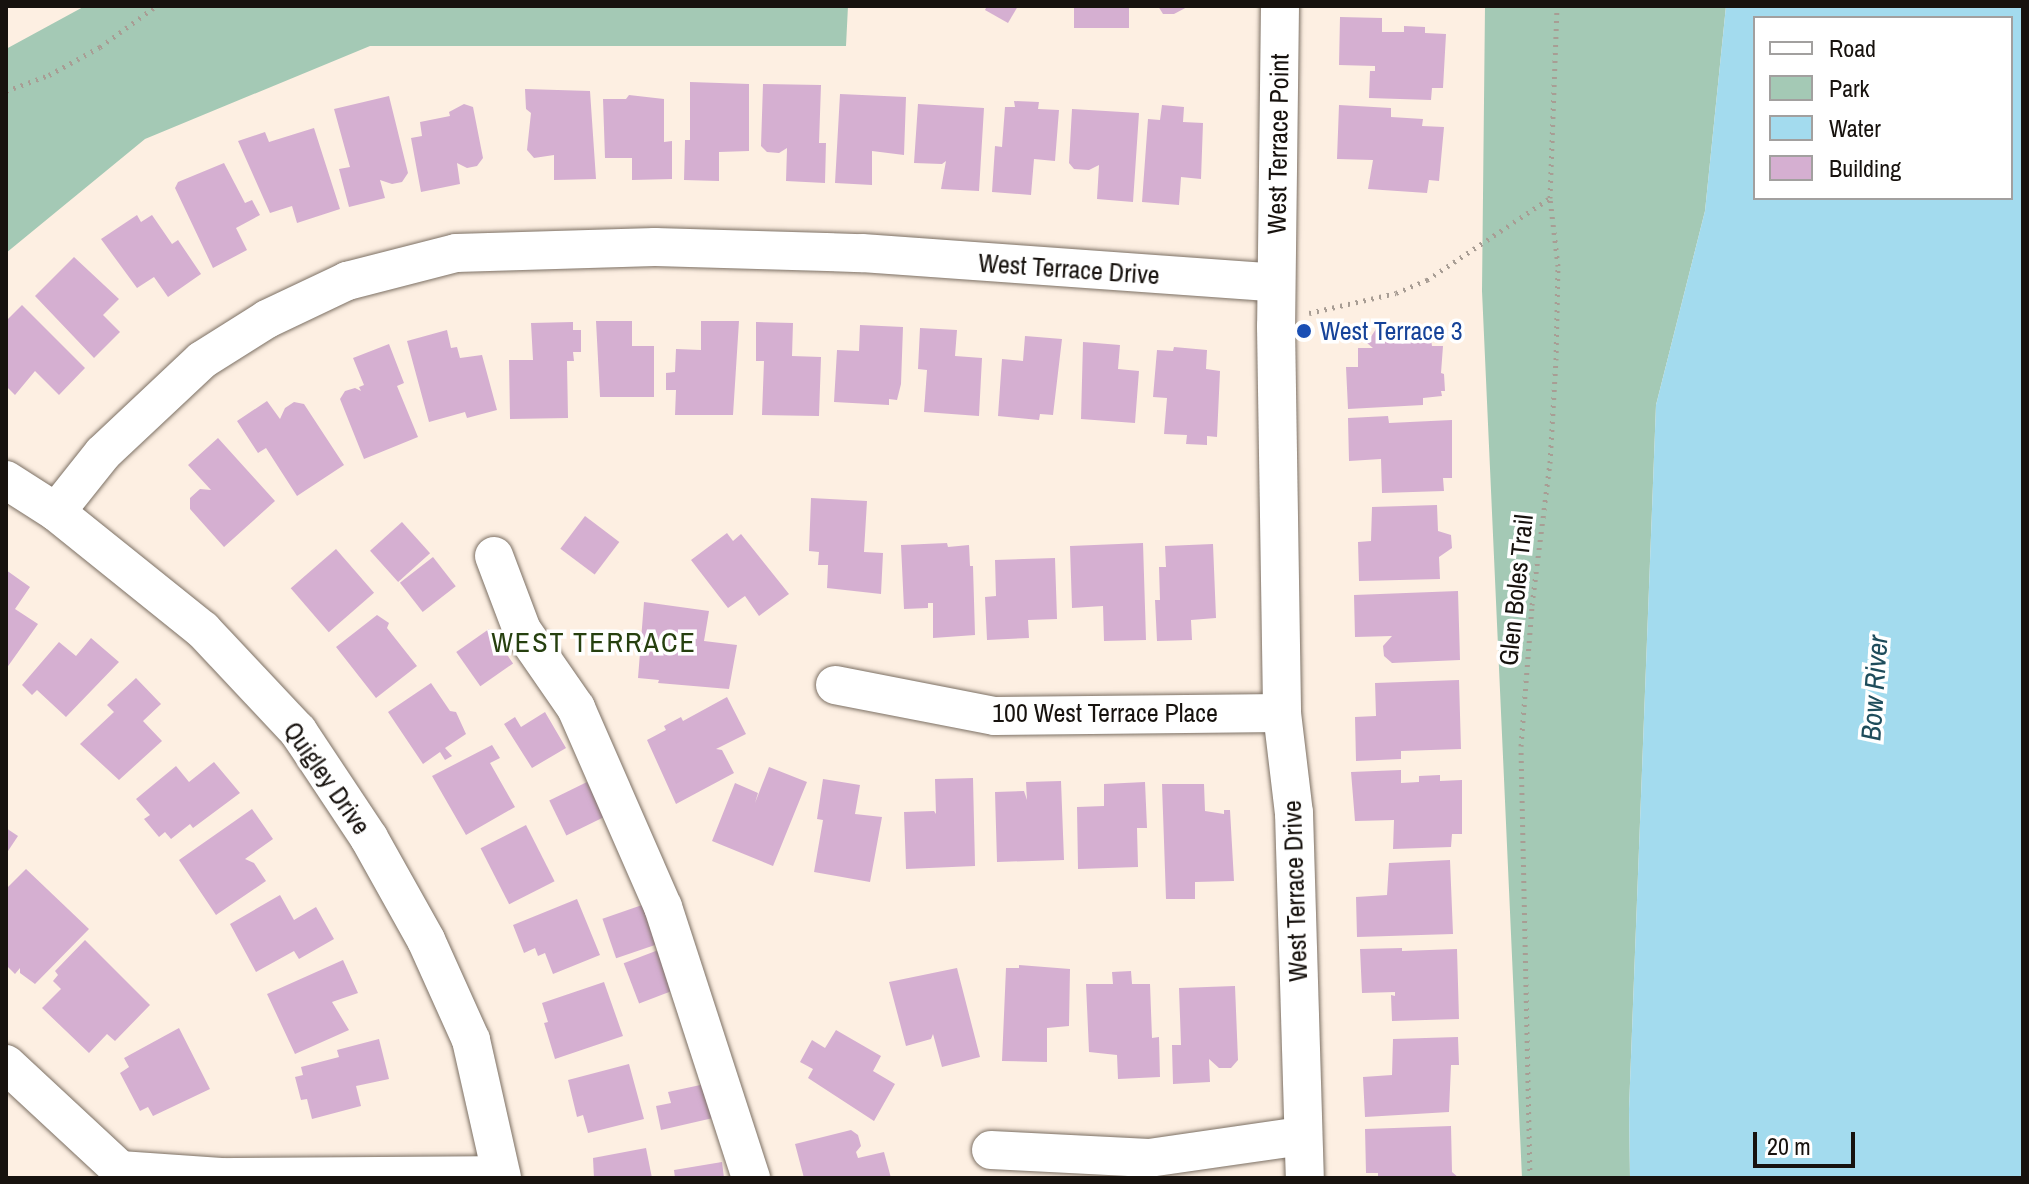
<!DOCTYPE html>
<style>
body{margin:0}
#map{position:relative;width:2029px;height:1184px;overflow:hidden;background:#fdefe2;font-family:"Archivo Narrow",sans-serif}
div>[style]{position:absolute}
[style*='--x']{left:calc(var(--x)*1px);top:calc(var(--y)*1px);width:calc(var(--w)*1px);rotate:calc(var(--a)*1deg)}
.green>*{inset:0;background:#a4c9b5}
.water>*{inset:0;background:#a3dbee}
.building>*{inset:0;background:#d5afd1;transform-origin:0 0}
.path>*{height:5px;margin-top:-2.5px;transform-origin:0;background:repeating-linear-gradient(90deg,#a89d94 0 2px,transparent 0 8px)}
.roads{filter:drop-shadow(0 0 2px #7c7064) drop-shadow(0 0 2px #7c7064)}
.minor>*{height:38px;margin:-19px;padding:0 19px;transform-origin:19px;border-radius:19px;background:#fff}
.dots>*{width:22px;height:22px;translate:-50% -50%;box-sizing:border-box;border:4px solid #fff;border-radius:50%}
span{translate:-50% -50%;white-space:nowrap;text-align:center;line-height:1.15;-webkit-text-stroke:7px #fff;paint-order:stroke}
.street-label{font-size:26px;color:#17120e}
.transit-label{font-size:26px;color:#164399}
.left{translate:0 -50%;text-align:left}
.neighbourhood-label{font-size:28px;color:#26400f;letter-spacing:2px}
.water-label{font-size:28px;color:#1e4c5b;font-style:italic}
.frame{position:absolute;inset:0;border:8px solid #17120e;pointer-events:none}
.legend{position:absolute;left:1753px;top:16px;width:260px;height:184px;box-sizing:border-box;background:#fff;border:2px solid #a2a09f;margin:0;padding:10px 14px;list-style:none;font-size:24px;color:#17120e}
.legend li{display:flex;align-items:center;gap:16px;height:40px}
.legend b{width:40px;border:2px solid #a2a09f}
.scale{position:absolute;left:1753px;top:1132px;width:102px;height:36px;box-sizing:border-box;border:4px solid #17120e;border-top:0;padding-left:10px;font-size:24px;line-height:28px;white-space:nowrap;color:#17120e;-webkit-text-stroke:6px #fff;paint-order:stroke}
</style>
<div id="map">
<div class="green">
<div style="clip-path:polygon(85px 6px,848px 6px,846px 46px,370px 46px,145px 139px,6px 253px,6px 49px)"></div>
<div style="clip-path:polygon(1485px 6px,1726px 6px,1705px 211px,1656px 405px,1629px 1109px,1630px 1178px,1522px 1178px,1482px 291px)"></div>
</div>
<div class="water">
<div style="clip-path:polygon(evenodd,1726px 6px,2023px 6px,2023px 1178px,1630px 1178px,1629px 1109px,1656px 405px,1705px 211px,1726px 6px,1755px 18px,2011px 18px,2011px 198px,1755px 198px,1755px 18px)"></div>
</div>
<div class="building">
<div style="clip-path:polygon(987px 6px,1018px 6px,1008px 23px,985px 10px)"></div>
<div style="left:1074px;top:6px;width:55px;height:22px"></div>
<div style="clip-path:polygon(1158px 6px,1189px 6px,1174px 14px,1163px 14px)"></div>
<div style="clip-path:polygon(1340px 17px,1382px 18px,1382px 32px,1404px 32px,1404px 26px,1425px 27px,1425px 33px,1446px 34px,1443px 88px,1432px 88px,1431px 100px,1369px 98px,1370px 71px,1375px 71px,1375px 66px,1339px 65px)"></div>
<div style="clip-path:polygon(690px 82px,749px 84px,749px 151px,719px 152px,719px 181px,684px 180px,685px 140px,690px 140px)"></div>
<div style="clip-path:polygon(763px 84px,821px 85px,819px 143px,826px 143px,825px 183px,786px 181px,787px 148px,779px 153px,767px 152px,761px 146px)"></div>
<div style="clip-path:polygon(525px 89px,590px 91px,596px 179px,554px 180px,554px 155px,534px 158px,527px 150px,531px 113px,526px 109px)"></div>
<div style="clip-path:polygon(840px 94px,906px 97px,904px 155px,872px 151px,872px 185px,835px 183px)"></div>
<div style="clip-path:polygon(629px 95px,664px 99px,664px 142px,672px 141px,672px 179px,632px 180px,632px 158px,605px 158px,603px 99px,626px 99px)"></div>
<div style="clip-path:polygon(389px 96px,408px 173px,402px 182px,392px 184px,380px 180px,385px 198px,349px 207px,339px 169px,350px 167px,334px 109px)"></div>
<div style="clip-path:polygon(1014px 101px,1039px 102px,1038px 109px,1059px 110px,1055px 161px,1034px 159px,1031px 195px,992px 192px,995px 146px,1002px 147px,1005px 107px,1015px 107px)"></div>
<div style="clip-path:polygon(464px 104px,473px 107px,483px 158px,477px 166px,467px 168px,457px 163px,460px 184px,421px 192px,411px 138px,422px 136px,420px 122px,450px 116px,449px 112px)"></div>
<div style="clip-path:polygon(918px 104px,984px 108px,979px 191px,941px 189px,946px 161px,942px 164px,914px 163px)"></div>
<div style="clip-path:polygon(1162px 105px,1184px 107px,1183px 122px,1203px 123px,1201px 179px,1181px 177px,1179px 205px,1142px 202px,1148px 119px,1160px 120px)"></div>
<div style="clip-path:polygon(1339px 105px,1391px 108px,1391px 117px,1423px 119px,1422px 126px,1444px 127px,1439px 181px,1429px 180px,1427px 193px,1368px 189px,1373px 160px,1337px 159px)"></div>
<div style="clip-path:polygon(1072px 109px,1139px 113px,1133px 202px,1097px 199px,1099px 165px,1089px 170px,1074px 169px,1069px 163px)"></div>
<div style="clip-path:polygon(314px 128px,340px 209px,297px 223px,292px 206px,270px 213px,238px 141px,265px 132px,269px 142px)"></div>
<div style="clip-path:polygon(224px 163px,245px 203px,252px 200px,260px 215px,236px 228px,247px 250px,213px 268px,175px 188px,178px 182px)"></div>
<div style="clip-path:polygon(137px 215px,141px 222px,152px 215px,172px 244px,178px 240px,201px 274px,168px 297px,154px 277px,137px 288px,101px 239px)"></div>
<div style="clip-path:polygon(74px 257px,119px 299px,103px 315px,120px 332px,94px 358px,35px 296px)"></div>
<div style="clip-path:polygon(22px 305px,85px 368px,59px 395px,35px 371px,15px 395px,6px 386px,6px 321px)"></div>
<div style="clip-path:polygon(596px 321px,632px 321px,632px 346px,654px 346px,654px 397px,600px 397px)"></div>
<div style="clip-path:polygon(701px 321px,739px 321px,733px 415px,675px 415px,676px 390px,666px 390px,666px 373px,675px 372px,676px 349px,701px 350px)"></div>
<div style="clip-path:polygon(573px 322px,573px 330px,581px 330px,581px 352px,573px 352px,574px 361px,567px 361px,568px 418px,510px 419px,509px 360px,533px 360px,531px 323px)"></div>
<div style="clip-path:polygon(756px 322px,793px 323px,792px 356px,821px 357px,819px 416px,762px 415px,764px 361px,756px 361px)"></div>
<div style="clip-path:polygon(860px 325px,903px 327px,901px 384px,897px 400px,889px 399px,889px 405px,834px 402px,837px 350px,859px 351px)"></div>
<div style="clip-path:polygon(920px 328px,957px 330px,955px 356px,982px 358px,979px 416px,924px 412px,927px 370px,918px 369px)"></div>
<div style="clip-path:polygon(1429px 328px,1432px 346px,1443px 346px,1441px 373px,1444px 374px,1445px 391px,1441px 391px,1442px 396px,1423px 398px,1423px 405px,1348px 409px,1346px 367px,1358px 367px,1358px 348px,1373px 348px,1367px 343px,1376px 329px,1384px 334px)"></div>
<div style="clip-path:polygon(447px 330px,451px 348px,457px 347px,460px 358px,482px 355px,497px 410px,467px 418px,465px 412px,429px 422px,407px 341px)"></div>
<div style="clip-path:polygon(1025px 336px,1062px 339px,1053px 415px,1040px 414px,1039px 420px,998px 416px,1002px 359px,1023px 361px)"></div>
<div style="clip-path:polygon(1083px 342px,1120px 345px,1118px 369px,1139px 371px,1135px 423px,1081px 419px)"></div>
<div style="clip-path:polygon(389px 344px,404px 383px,397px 386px,418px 437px,364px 459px,340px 399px,345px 391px,355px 388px,361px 391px,359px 387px,364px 385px,353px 358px)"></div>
<div style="clip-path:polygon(1174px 347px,1207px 350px,1206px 369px,1220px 371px,1217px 437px,1207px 436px,1207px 445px,1186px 444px,1187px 435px,1164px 434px,1167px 398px,1153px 397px,1157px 350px,1173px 351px)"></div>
<div style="clip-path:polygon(267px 401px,280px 419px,285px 408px,294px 402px,304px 404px,344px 465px,297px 496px,266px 448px,258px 453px,237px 421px)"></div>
<div style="clip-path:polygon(1388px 416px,1389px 423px,1452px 420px,1452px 478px,1443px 478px,1444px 491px,1382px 493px,1381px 459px,1349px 461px,1348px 418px)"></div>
<div style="clip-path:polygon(218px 438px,275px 501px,224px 547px,190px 509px,190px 498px,200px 489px,211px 490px,188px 465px)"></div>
<div style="clip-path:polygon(811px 498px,867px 501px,864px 552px,883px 553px,881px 594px,827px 588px,828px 565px,818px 565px,819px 552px,809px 551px)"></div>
<div style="clip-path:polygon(1437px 505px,1438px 531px,1451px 535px,1452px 548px,1439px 557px,1440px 579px,1359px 581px,1358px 542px,1371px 541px,1372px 507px)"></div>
<div style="left:585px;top:516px;width:43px;height:41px;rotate:37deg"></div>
<div style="left:402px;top:522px;width:42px;height:43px;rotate:48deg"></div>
<div style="clip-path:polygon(727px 533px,733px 541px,741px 534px,789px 594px,759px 616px,745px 596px,728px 608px,691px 560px)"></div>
<div style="clip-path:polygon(947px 543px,948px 547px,969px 545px,970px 566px,973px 566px,975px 635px,933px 638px,933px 603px,928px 603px,928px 608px,904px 609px,901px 545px)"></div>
<div style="clip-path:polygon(1143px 543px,1146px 640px,1104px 641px,1103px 606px,1072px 608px,1070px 546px)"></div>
<div style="clip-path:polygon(1213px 544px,1216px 618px,1191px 620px,1192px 640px,1157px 641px,1155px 600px,1160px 600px,1159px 567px,1166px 567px,1165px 546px)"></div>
<div style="left:336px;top:549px;width:58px;height:60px;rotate:49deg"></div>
<div style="left:433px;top:557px;width:37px;height:42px;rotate:52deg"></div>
<div style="clip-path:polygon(1055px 558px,1057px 619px,1028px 620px,1029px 638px,987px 640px,985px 597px,996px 596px,995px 560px)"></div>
<div style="clip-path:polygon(6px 570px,30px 587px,15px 609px,38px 624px,6px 669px)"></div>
<div style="clip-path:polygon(1458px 591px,1460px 660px,1392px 663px,1384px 656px,1383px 646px,1392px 636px,1355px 637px,1354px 595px)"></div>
<div style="clip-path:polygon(644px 602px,709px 611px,704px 641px,737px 645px,729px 689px,658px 683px,659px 680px,638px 678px)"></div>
<div style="clip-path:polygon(377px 615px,389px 623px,387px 628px,417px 666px,376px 698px,336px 647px)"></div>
<div style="left:489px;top:629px;width:42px;height:40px;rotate:55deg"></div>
<div style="clip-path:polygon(91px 638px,119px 662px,66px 717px,37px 690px,32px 695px,22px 685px,59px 642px,76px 656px)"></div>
<div style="clip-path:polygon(136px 678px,161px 704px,143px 721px,162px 741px,119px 780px,80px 744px,114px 712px,107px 705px)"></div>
<div style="clip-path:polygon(1459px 680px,1461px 749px,1401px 751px,1401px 759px,1356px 761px,1355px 717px,1376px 716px,1375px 683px)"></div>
<div style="clip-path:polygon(431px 683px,450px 711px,456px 712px,466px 734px,445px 748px,452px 756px,445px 760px,440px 752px,423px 764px,388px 712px)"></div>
<div style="clip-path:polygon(727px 697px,746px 734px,716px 749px,722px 750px,734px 773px,676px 804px,647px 740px,666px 730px,664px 726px,681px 717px,683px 721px)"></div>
<div style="clip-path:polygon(545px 712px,566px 748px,532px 768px,504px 724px,515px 717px,521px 727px)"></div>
<div style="clip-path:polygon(492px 745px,500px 758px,490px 763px,515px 807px,466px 835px,432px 776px)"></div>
<div style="clip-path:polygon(214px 762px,240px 793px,193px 828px,190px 824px,171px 839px,165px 832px,159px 837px,144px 819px,150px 815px,136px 799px,176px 766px,189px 782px)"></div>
<div style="clip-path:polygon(769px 767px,807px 782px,773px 866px,712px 841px,735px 783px,758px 793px,755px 803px)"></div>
<div style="clip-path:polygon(1401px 770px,1401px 783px,1419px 782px,1419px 776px,1440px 775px,1440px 781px,1462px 780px,1462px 834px,1452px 834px,1451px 847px,1393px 849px,1394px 820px,1355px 821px,1351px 772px)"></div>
<div style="clip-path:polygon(973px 778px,975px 866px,906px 869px,904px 812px,934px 811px,936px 814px,935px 779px)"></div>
<div style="clip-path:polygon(823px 779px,860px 785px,855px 814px,882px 817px,870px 882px,814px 872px,823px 820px,817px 819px)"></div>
<div style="clip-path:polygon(1061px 781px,1064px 860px,997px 862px,995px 792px,1024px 791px,1027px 800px,1026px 782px)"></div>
<div style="left:587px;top:782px;width:39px;height:42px;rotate:64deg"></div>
<div style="clip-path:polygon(1145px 782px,1147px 828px,1137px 828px,1138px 867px,1078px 869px,1077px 807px,1104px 806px,1104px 784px)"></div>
<div style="clip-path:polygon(1162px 784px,1204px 784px,1205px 811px,1224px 814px,1224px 810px,1230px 810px,1234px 881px,1195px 882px,1195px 899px,1166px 899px)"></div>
<div style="clip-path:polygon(252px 809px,273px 839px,245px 859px,254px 863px,266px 881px,216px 915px,179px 860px)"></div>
<div style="left:526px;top:825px;width:63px;height:51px;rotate:63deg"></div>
<div style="clip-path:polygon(6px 828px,18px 836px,6px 854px)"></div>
<div style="clip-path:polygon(1450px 860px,1453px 934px,1357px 937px,1356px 897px,1387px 895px,1389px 863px)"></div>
<div style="clip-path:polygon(26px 869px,89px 929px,35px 984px,20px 973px,20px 968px,15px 974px,6px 965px,6px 889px)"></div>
<div style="clip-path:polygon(280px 895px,294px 920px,316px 907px,334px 939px,299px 959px,294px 951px,256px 972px,230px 924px)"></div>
<div style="clip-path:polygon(577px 899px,600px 955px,553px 974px,545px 953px,538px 956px,535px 948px,524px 953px,513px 925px)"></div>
<div style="left:645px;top:904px;width:42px;height:45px;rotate:71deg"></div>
<div style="clip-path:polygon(85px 940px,150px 1005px,115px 1041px,107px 1034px,89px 1053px,42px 1008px,61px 989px,53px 981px,58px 975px,55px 971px)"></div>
<div style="clip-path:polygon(1402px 948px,1402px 951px,1457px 949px,1459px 1019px,1392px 1021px,1391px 995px,1395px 996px,1395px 992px,1362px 993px,1360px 949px)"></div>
<div style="left:661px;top:949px;width:43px;height:40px;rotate:69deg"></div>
<div style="clip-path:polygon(343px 960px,358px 993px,332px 1002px,349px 1030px,295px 1054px,267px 994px)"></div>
<div style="clip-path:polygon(1019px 965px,1070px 969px,1069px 1026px,1047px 1028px,1047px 1062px,1002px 1061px,1006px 968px,1019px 968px)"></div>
<div style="clip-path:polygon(957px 968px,980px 1057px,942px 1067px,933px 1034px,931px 1039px,906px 1046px,889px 982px)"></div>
<div style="clip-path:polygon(1131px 971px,1132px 984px,1150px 984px,1152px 1038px,1159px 1037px,1160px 1077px,1118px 1079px,1117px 1055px,1089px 1052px,1086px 984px,1113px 984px,1112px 972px)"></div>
<div style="clip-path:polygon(604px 982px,623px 1036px,555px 1059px,544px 1023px,548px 1022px,542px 1003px)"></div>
<div style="clip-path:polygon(1235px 986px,1238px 1060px,1231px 1068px,1219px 1068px,1209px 1059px,1210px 1082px,1173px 1084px,1172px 1045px,1181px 1045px,1179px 988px)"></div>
<div style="clip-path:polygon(179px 1028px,210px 1089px,153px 1116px,148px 1107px,140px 1111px,120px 1073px,129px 1067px,124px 1058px)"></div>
<div style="clip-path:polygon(836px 1030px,881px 1056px,873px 1071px,895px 1084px,874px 1121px,808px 1078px,813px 1069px,800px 1062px,812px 1040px,825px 1048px)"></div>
<div style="clip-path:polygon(1458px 1037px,1459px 1065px,1451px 1065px,1449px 1112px,1365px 1117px,1363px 1077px,1392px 1075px,1393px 1039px)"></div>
<div style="clip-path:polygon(379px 1039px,389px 1079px,356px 1086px,361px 1106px,312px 1119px,307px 1099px,301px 1100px,295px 1077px,303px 1075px,301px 1067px,339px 1057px,337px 1050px)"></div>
<div style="clip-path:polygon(629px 1064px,644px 1119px,588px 1133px,583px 1115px,577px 1117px,568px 1080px)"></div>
<div style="clip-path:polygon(705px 1084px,713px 1118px,661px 1130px,656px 1106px,671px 1103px,668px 1092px)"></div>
<div style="clip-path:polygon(1451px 1126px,1452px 1172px,1459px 1178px,1378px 1178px,1378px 1173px,1366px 1173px,1365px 1129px)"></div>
<div style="clip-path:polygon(851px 1130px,858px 1135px,861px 1146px,856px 1152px,858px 1158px,884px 1152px,891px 1178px,804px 1178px,795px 1144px)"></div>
<div style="clip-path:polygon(646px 1148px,652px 1178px,594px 1178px,593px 1158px)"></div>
<div style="clip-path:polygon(722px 1162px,724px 1178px,675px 1178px,674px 1170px)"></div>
</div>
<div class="path">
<div style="--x:6;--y:91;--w:46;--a:-20.4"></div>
<div style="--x:49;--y:75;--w:58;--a:-28.8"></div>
<div style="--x:100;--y:47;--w:69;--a:-36.2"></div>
<div style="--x:1309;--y:313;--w:89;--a:-12.9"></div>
<div style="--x:1396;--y:293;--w:34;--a:-23"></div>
<div style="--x:1427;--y:280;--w:148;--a:-33.7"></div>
<div style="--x:1530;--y:1178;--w:432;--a:-91.2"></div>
<div style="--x:1521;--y:746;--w:141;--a:-85.5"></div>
<div style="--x:1532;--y:605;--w:143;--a:-82.8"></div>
<div style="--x:1550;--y:463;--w:103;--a:-86.7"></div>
<div style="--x:1556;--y:360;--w:94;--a:-88.8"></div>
<div style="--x:1558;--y:266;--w:68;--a:-96.7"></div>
<div style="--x:1550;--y:198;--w:192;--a:-87.9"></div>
</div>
<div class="roads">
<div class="minor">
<div style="--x:1280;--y:6;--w:320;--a:90.7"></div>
<div style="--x:1276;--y:326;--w:387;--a:89.1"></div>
<div style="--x:1282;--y:713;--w:101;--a:83.2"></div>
<div style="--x:1294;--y:813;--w:365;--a:88.3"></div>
<div style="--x:6;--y:480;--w:59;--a:32.6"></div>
<div style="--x:56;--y:512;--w:189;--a:38.8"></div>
<div style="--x:203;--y:630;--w:139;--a:46.8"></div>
<div style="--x:298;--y:731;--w:128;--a:56.4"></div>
<div style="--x:369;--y:838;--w:117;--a:60.8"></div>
<div style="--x:426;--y:940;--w:110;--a:65.8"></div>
<div style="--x:471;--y:1040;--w:141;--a:77.3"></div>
<div style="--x:56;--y:512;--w:75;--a:-51.5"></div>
<div style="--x:103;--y:453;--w:136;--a:-43.2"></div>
<div style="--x:202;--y:360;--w:77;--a:-32.2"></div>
<div style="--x:267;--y:319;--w:89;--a:-25.4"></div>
<div style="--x:347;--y:281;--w:113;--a:-14.4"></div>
<div style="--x:456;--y:253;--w:199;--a:-1.7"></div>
<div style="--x:655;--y:247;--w:207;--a:1.7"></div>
<div style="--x:862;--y:253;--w:415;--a:4.1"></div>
<div style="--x:494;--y:556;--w:79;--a:69.3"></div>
<div style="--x:522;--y:630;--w:95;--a:55.3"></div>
<div style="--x:576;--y:708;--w:217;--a:66.4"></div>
<div style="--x:663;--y:907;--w:285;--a:72"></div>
<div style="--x:835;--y:685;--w:163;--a:11"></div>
<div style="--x:995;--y:716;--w:287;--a:-0.6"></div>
<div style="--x:6;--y:1064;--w:156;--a:42.9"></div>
<div style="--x:120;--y:1170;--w:101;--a:4"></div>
<div style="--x:221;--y:1177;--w:280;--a:-0.4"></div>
<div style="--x:991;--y:1150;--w:158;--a:2.9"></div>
<div style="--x:1149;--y:1158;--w:155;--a:-8.2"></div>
</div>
</div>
<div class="dots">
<div style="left:1304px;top:331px;background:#1a4fb4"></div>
</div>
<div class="street-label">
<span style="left:1278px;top:144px;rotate:-89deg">West Terrace Point</span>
<span style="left:1069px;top:269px;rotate:4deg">West Terrace Drive</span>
<span style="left:1516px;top:590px;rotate:-84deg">Glen Boles Trail</span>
<span style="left:1105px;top:713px">100 West Terrace Place</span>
<span style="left:327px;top:778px;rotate:55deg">Quigley Drive</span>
<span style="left:1295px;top:891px;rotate:-92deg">West Terrace Drive</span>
</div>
<div class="transit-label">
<span class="left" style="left:1320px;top:331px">West Terrace 3</span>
</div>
<div class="neighbourhood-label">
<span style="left:594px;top:642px">WEST TERRACE</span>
</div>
<div class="water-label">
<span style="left:1874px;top:688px;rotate:-86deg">Bow River</span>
</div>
<div class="frame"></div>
<ul class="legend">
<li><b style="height:10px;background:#fff"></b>Road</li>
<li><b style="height:22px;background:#a4c9b5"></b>Park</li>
<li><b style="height:22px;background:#a3dbee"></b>Water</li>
<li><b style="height:22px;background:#d5afd1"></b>Building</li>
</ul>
<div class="scale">20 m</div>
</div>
